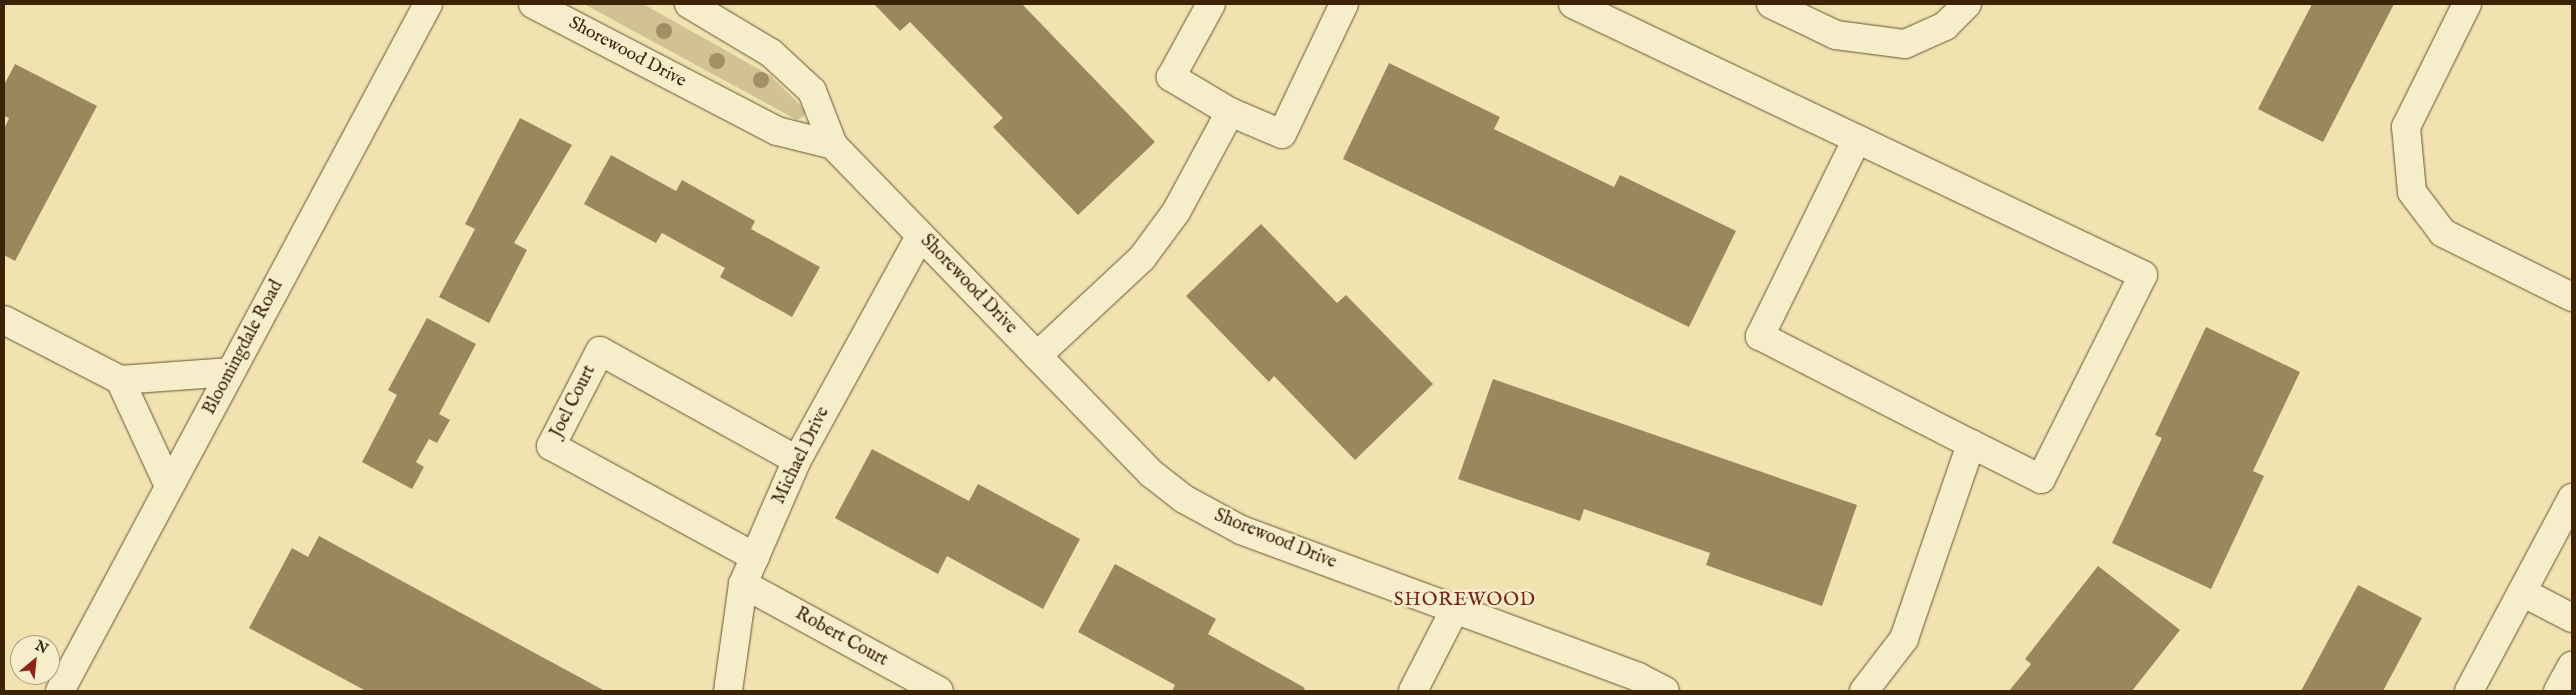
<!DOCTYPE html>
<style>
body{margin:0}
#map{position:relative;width:2576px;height:695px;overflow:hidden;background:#f1e3af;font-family:"IM FELL English",serif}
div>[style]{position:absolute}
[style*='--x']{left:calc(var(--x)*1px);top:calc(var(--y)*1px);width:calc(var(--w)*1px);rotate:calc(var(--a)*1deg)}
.green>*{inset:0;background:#d2c292}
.building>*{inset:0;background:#9a875e}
.roads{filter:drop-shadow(0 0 1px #695330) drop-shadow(0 0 1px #695330)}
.minor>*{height:28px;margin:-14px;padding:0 14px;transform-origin:14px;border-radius:14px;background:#f6edcb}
.trees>*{width:16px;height:16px;margin:-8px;border-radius:50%;background:#a28f65}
span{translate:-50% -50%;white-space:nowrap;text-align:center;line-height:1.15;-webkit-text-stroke:5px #f6edcb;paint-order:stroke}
.street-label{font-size:18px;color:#3c2306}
.neighbourhood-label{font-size:19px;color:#7a1f14;letter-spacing:1px}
.frame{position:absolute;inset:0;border:5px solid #3c2306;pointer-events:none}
.north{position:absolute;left:10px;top:635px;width:50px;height:50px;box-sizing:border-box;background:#f6edcb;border:1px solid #ac9c7c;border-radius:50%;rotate:28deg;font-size:14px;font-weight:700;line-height:20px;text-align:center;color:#3c2306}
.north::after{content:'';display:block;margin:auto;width:18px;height:22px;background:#8f2418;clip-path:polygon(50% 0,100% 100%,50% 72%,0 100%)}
</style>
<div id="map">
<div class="green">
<div style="clip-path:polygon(584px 4px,643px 4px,771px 76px,805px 110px,804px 116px,797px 120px)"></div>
</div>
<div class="building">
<div style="clip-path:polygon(874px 4px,1022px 4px,1155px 142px,1078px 215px,993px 127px,1003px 118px,910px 22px,900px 31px)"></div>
<div style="clip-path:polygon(2312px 4px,2394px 4px,2323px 142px,2258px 109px)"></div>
<div style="clip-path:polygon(1389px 63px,1500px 117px,1494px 129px,1614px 187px,1620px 175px,1736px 231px,1689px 327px,1343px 159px)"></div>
<div style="clip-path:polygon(15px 64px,97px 106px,15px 261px,4px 255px,4px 129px,9px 118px,4px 116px,4px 85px)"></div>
<div style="clip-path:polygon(520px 118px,572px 145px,514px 243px,527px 250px,489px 323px,439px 297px,475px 229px,465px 224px)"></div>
<div style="clip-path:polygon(611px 155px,676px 191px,682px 180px,755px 221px,751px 229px,820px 267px,792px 317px,720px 277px,725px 268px,662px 233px,656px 243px,584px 204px)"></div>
<div style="clip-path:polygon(1261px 224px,1337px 303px,1346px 295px,1433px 384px,1355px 460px,1274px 376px,1269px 382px,1186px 296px)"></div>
<div style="clip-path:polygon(427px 318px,476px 344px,439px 414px,450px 420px,437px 443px,429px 439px,416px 462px,424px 467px,412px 489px,362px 462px,397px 395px,388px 390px)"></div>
<div style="clip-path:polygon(2206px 327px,2300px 372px,2253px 471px,2264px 476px,2211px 589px,2112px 543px,2162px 438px,2155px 435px)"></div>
<div style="clip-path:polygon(1493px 379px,1857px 505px,1822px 606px,1706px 565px,1710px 553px,1584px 509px,1580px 521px,1458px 479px)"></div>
<div style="clip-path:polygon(872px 449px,969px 501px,978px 484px,1080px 539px,1043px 609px,947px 556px,938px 574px,835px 518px)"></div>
<div style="clip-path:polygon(319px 536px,605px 691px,366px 691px,249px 628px,292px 548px,308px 557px)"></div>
<div style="clip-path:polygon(1115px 564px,1216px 619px,1208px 634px,1305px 688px,1303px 691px,1172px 691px,1175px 685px,1078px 632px)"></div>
<div style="clip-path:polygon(2098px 566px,2180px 630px,2132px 691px,2009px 691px,2031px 664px,2025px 659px)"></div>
<div style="clip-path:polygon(2358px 585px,2422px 618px,2383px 691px,2301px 691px)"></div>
</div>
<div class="roads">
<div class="minor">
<div style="--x:533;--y:4;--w:275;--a:27.5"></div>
<div style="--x:777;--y:131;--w:58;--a:14"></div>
<div style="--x:689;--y:4;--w:96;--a:30.9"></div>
<div style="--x:771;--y:53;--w:56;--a:42.8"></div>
<div style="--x:812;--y:91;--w:58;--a:68.7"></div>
<div style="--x:833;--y:145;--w:458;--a:45.9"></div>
<div style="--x:1152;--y:474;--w:41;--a:38"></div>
<div style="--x:1184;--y:499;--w:65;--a:28.5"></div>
<div style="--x:1241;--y:530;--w:423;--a:20.3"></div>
<div style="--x:1638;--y:677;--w:30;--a:27"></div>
<div style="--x:1573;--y:4;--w:631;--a:25.43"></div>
<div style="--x:2143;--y:275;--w:228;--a:116.6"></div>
<div style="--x:2041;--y:479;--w:78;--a:-153.4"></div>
<div style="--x:1971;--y:444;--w:206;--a:109"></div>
<div style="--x:1904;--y:639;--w:66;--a:127.6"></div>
<div style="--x:1771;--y:4;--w:72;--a:25.5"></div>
<div style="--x:1836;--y:35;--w:70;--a:7.4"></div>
<div style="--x:1905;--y:44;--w:44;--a:-24.2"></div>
<div style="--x:1945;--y:26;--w:31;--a:-45"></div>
<div style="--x:2467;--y:4;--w:137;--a:116.4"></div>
<div style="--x:2406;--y:127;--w:65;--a:84.7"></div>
<div style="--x:2412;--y:192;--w:51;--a:52.9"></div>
<div style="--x:2443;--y:233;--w:144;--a:26.4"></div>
<div style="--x:1230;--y:112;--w:56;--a:22.9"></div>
<div style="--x:1282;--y:134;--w:144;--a:-64.5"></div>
<div style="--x:1857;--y:139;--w:220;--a:116.2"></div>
<div style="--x:1760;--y:336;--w:237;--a:27.1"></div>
<div style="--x:4;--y:320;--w:131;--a:27.3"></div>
<div style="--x:120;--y:380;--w:111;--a:-4.1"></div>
<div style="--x:1037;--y:356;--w:144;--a:-43"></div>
<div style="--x:1142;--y:258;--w:57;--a:-53.5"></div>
<div style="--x:1176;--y:212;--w:114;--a:-61.6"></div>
<div style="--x:1230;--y:112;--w:69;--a:-149.3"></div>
<div style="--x:1171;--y:77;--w:83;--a:-61.3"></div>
<div style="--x:120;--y:380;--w:117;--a:65.2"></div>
<div style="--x:755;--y:557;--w:232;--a:-151.4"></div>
<div style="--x:551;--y:446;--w:107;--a:-62.7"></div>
<div style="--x:600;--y:351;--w:225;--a:29"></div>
<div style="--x:743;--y:584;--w:223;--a:28.6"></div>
<div style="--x:2522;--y:592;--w:56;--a:27.5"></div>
<div style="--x:60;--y:691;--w:779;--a:-61.82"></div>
<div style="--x:728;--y:691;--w:108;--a:-82"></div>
<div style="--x:743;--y:584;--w:135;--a:-66.5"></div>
<div style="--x:797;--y:460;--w:256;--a:-61.2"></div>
<div style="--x:1413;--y:691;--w:92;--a:-62.9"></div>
<div style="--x:2469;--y:691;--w:219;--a:-61.9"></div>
<div style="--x:2558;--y:691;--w:29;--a:-61"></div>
</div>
</div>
<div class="trees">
<div style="left:664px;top:31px"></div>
<div style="left:717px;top:61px"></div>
<div style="left:761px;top:80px"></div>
</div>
<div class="street-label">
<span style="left:627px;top:53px;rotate:28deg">Shorewood Drive</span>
<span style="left:968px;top:285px;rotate:46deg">Shorewood Drive</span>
<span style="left:244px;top:348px;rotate:-62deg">Bloomingdale Road</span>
<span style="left:574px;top:402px;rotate:-63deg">Joel Court</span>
<span style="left:802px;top:456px;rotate:-64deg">Michael Drive</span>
<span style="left:1275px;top:540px;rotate:22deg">Shorewood Drive</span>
<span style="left:841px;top:638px;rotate:29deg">Robert Court</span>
</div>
<div class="neighbourhood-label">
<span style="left:1465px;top:601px">SHOREWOOD</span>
</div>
<div class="frame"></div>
<div class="north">N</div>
</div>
